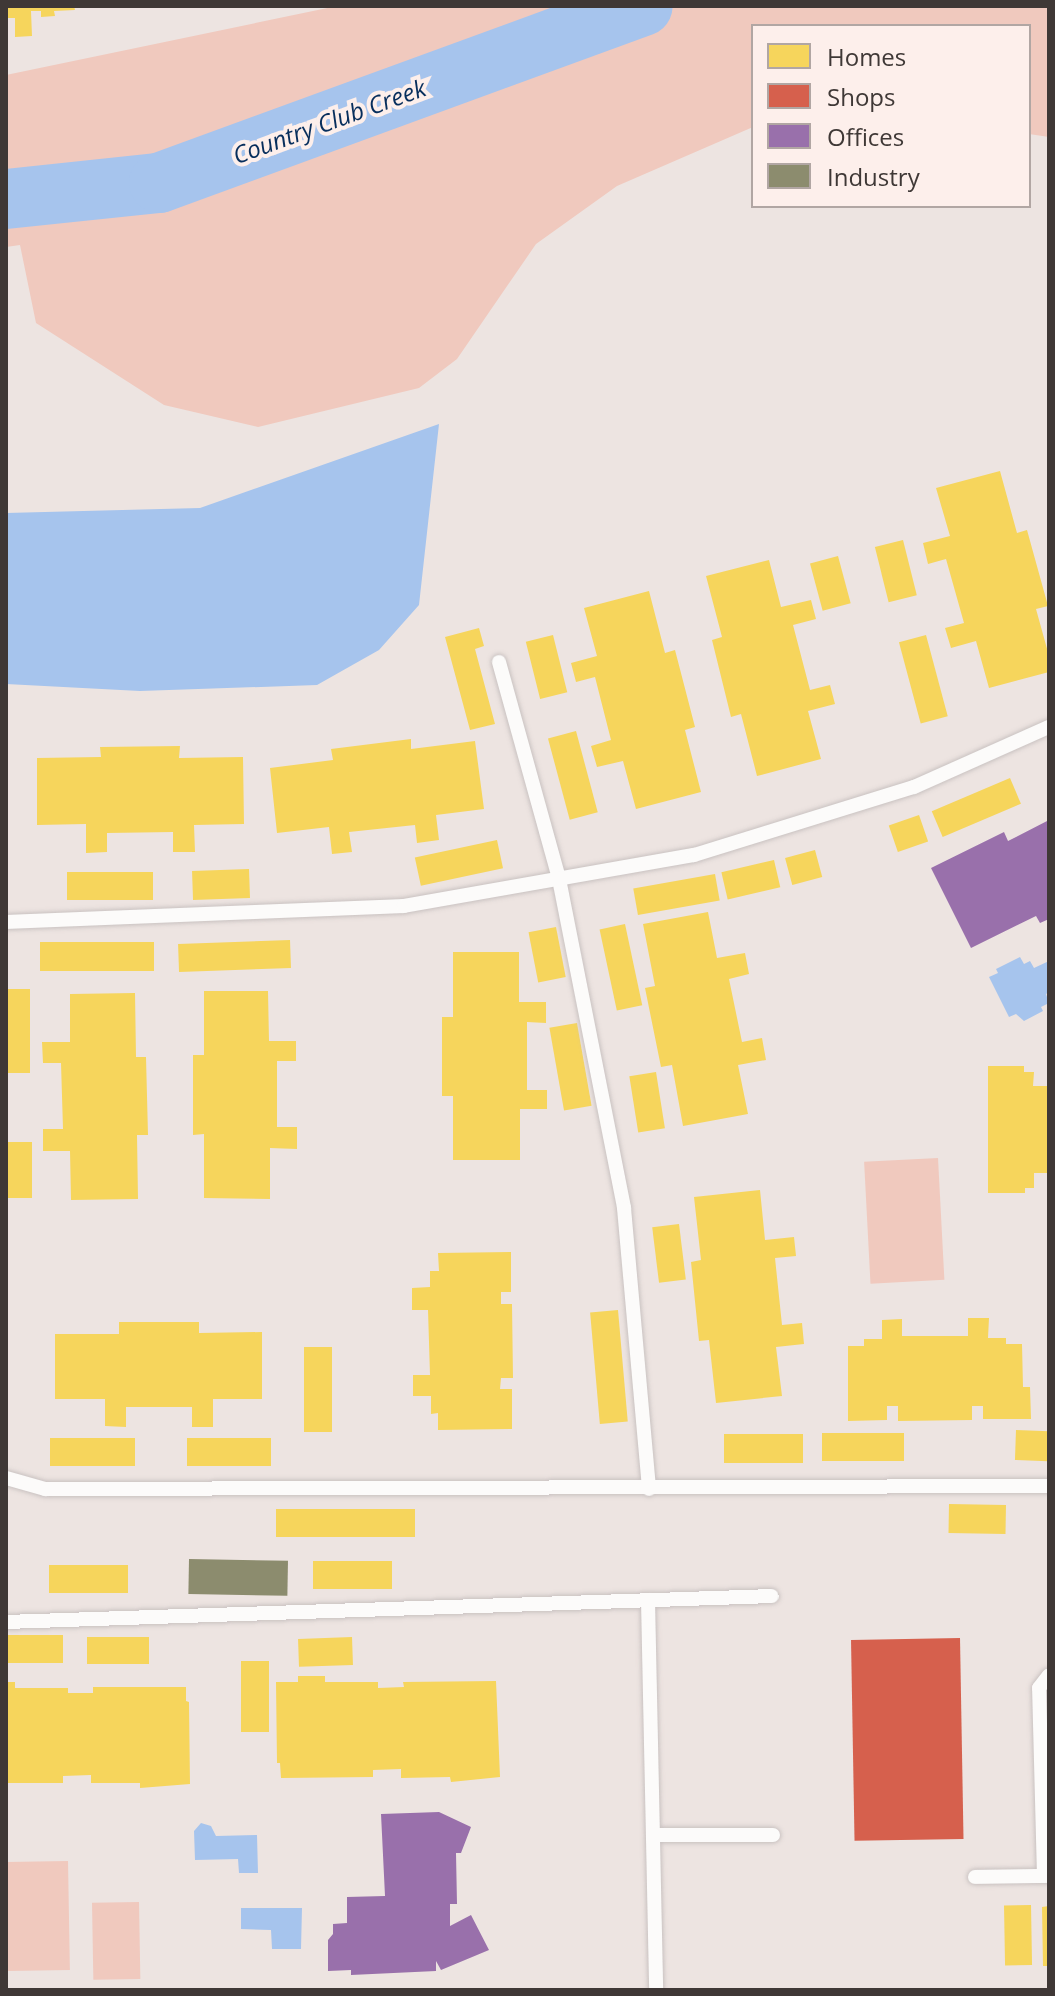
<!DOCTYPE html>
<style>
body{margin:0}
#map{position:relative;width:1055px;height:1996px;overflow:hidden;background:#ede4e1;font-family:"Open Sans",sans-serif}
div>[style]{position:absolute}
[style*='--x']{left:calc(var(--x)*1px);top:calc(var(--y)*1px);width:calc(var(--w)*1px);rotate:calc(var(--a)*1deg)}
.green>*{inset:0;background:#f0c9be;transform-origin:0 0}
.water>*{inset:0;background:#a6c4ed}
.homes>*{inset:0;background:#f6d55c;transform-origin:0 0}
.shops>*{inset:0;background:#d6604d;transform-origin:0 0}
.offices>*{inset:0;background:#9970ab}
.industry>*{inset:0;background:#8c8c6e;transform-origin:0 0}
.river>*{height:60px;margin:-30px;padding:0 30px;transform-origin:30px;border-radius:30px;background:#a6c4ed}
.roads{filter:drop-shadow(0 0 2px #c9c2c1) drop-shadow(0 0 2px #c9c2c1)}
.lane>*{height:14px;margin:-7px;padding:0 7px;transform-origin:7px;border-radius:7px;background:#fcfbfa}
span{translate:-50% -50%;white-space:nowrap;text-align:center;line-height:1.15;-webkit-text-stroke:8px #fdefeb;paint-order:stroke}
.water-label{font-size:24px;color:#072e5c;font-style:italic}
.frame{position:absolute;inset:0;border:8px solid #3f3836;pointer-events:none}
.legend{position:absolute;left:751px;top:24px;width:280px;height:184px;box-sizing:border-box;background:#fdefeb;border:2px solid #b1a6a3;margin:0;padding:10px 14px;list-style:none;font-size:24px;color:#3f3836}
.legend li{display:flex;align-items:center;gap:16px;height:40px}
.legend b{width:40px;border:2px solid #b1a6a3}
</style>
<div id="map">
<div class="green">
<div style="clip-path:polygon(337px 6px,1049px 6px,1049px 137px,1029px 134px,1029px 26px,753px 26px,753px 127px,617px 186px,536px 244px,457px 359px,419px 388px,258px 427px,164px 405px,36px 323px,20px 245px,6px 247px,6px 75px)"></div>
<div style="left:938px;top:1158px;width:122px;height:74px;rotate:87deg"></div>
<div style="left:68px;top:1861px;width:109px;height:62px;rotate:89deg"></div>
<div style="left:139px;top:1902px;width:77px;height:47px;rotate:89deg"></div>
</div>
<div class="water">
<div style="clip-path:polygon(439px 424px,419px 605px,379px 650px,317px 685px,140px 691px,6px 684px,6px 513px,200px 508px)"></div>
<div style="clip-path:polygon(1020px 957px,1024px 964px,1030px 961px,1034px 968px,1049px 961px,1049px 992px,1046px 994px,1049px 1003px,1041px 1007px,1043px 1011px,1024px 1021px,1016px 1014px,1009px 1017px,989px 977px,998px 973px,996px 969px)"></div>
<div style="clip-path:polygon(201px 1823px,211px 1826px,216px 1836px,257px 1835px,258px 1873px,239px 1873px,238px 1859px,195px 1860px,194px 1831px)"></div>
<div style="clip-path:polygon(241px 1908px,302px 1908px,301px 1949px,272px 1949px,271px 1930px,241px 1929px)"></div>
</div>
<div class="homes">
<div style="clip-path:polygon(6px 6px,74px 6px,75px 10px,54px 11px,55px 16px,41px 17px,41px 11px,31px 11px,32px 36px,15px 37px,15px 18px,8px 18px)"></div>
<div style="clip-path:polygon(1000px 471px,1017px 533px,1027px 530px,1048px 606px,1036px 609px,1049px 656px,1049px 672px,989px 688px,976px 641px,951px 648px,945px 628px,964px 623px,946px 559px,928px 564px,923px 543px,950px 536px,936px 488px)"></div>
<div style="left:903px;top:540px;width:57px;height:29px;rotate:76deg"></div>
<div style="left:838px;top:556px;width:49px;height:29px;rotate:75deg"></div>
<div style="clip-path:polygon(769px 560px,781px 607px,811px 600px,816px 619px,793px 625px,810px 690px,830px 685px,835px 704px,808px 711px,821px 759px,757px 776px,741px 714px,731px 717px,712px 640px,722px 637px,706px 576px)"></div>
<div style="clip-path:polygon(649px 591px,665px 653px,675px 650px,695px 727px,685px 730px,701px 792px,636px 809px,623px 761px,597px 767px,591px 746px,611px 740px,595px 677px,576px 682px,571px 663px,597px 656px,584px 608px)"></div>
<div style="clip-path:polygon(479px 628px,484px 646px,475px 649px,495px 724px,470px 730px,445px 637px)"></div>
<div style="left:553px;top:635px;width:59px;height:28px;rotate:76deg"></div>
<div style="left:926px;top:635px;width:84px;height:28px;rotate:75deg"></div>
<div style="left:576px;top:731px;width:84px;height:29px;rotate:75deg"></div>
<div style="clip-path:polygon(411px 739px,411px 749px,475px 741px,484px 809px,436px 815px,439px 840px,417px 843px,415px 825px,349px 832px,352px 852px,332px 854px,329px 827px,277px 833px,270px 768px,333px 760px,331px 749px)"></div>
<div style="clip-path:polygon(180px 746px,179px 758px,243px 757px,244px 824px,194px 825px,195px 852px,173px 852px,173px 832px,107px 833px,107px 852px,86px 853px,86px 824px,37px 825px,37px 758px,101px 757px,100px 747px)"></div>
<div style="left:1010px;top:778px;width:28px;height:85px;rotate:67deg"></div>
<div style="left:919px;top:815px;width:28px;height:32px;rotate:71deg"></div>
<div style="left:497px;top:840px;width:29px;height:84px;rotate:78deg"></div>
<div style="left:815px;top:850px;width:28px;height:31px;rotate:75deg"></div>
<div style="left:774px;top:860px;width:28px;height:54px;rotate:77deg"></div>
<div style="left:249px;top:869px;width:29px;height:57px;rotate:88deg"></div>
<div style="left:67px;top:872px;width:86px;height:28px"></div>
<div style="left:715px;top:874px;width:27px;height:83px;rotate:80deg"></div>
<div style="clip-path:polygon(708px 912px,717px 958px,745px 953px,749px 974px,729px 979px,742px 1042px,762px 1038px,766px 1060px,738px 1065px,748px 1114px,683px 1126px,672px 1065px,661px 1067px,645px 988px,655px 986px,643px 924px)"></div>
<div style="left:625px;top:924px;width:83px;height:26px;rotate:78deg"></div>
<div style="left:556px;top:927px;width:51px;height:28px;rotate:79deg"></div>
<div style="left:290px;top:940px;width:28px;height:112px;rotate:88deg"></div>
<div style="left:154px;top:942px;width:29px;height:114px;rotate:90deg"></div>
<div style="clip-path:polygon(453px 952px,519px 952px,519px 1002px,546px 1002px,546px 1023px,527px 1022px,527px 1090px,547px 1090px,547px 1109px,520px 1109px,520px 1160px,453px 1160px,453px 1096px,442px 1096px,442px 1017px,453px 1017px)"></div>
<div style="left:6px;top:989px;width:24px;height:84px"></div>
<div style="clip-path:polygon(204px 991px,268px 991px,269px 1041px,296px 1041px,296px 1061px,277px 1061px,277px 1127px,297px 1127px,297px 1149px,270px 1148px,270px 1199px,204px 1198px,204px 1134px,193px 1135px,193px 1055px,204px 1055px)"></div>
<div style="clip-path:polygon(135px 993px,136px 1057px,146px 1057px,148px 1135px,137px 1135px,138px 1199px,71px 1200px,70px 1151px,43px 1151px,43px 1129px,63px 1129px,61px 1063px,43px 1063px,42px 1042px,70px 1042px,70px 994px)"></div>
<div style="left:577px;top:1023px;width:84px;height:28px;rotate:80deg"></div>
<div style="clip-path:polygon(988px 1066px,1024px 1066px,1024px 1072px,1034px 1072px,1033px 1086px,1049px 1086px,1049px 1173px,1034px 1173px,1034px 1188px,1025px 1188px,1025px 1193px,988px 1193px)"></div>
<div style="left:656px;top:1072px;width:57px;height:27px;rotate:81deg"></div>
<div style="left:6px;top:1142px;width:26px;height:56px"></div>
<div style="clip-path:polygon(760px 1190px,765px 1240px,794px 1237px,796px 1256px,775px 1258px,782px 1325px,802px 1323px,804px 1344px,776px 1347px,782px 1396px,716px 1403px,709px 1340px,699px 1341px,691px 1262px,701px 1260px,694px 1197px)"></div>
<div style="left:679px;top:1224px;width:56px;height:27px;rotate:83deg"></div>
<div style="clip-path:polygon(511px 1252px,511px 1292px,501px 1292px,501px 1304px,512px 1304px,513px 1378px,501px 1378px,500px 1389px,512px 1389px,512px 1429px,438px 1430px,438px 1413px,431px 1414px,431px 1396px,413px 1396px,413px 1375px,430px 1375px,428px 1310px,412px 1310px,412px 1288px,430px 1287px,430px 1271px,439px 1271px,438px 1253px)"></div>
<div style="left:618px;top:1310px;width:112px;height:28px;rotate:85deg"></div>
<div style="clip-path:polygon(968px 1318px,989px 1318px,988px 1338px,1006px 1338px,1006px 1344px,1022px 1344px,1023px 1387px,1030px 1387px,1031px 1419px,983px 1419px,983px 1406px,972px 1406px,972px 1420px,898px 1421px,898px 1406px,887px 1406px,887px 1420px,848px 1421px,848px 1346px,864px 1346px,864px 1339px,882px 1339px,882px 1320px,902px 1319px,902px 1336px,968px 1336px)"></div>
<div style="clip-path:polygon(119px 1322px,199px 1322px,199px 1333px,262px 1332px,262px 1399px,213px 1399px,213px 1427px,192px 1427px,192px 1407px,126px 1407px,126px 1427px,105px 1426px,105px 1399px,55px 1399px,55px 1334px,119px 1334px)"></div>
<div style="left:304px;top:1347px;width:28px;height:85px"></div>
<div style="left:1016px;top:1430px;width:33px;height:30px;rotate:2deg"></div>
<div style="left:822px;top:1433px;width:82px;height:28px"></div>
<div style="left:724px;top:1434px;width:79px;height:29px"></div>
<div style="left:50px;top:1438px;width:85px;height:28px"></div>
<div style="left:187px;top:1438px;width:84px;height:28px"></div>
<div style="left:949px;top:1504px;width:57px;height:29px;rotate:1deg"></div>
<div style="left:415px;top:1509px;width:28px;height:139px;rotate:90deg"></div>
<div style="left:313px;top:1561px;width:79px;height:28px"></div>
<div style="left:49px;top:1565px;width:79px;height:28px"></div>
<div style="left:63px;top:1635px;width:28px;height:55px;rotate:90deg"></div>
<div style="left:87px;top:1637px;width:62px;height:27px"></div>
<div style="left:352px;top:1637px;width:28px;height:54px;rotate:88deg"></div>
<div style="left:241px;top:1661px;width:28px;height:71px"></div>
<div style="clip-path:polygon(298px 1676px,325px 1676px,325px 1682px,378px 1682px,378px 1688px,404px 1687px,403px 1682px,496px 1681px,500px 1777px,451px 1782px,450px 1777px,401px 1778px,401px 1769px,373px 1770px,373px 1777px,281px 1778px,280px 1763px,277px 1763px,276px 1682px,298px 1682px)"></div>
<div style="clip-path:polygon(6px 1682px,15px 1682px,15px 1688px,68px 1688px,68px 1693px,93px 1693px,93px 1687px,186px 1687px,186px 1701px,189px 1702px,190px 1784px,140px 1788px,140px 1783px,91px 1783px,91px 1775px,63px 1776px,63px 1783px,6px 1783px)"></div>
<div style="left:1031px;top:1905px;width:60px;height:27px;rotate:89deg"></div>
<div style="clip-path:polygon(1049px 1906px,1049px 1966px,1043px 1966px,1042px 1907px)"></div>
</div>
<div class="shops">
<div style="left:960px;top:1638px;width:201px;height:109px;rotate:89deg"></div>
</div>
<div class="offices">
<div style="clip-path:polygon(1049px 820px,1049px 919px,1040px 923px,1036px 916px,971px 948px,931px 868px,1004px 832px,1008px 841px)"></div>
<div style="clip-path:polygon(439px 1812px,471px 1827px,461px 1853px,456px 1853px,457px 1904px,450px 1904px,450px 1926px,471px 1915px,489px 1950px,441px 1970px,436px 1961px,436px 1971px,351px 1975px,351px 1970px,328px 1971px,328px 1940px,333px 1934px,333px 1924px,347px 1923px,347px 1897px,385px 1896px,381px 1814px)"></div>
</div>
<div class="industry">
<div style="left:189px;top:1559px;width:99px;height:35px;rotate:1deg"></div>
</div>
<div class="river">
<div style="--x:6;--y:199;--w:154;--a:-6"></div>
<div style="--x:159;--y:183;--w:515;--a:-20.09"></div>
</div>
<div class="roads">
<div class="lane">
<div style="--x:499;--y:662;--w:225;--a:74.5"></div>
<div style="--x:559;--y:879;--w:335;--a:78.8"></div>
<div style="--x:624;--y:1208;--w:282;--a:84.9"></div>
<div style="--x:6;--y:922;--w:398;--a:-2.3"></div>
<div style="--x:404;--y:906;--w:294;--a:-10"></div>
<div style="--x:694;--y:855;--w:230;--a:-17.2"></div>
<div style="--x:914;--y:787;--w:148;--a:-24"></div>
<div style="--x:6;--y:1478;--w:41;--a:15.8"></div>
<div style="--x:45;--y:1489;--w:1004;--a:-0.17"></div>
<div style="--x:648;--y:1600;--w:390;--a:88.8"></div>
<div style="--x:6;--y:1622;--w:766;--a:-1.94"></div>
<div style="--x:653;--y:1835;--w:120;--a:0"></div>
<div style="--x:1044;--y:1876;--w:188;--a:-91.5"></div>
<div style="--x:1039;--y:1688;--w:16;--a:-52"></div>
<div style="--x:975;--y:1877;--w:74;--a:-0.8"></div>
</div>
</div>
<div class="water-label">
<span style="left:329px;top:121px;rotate:-20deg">Country Club Creek</span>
</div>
<div class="frame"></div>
<ul class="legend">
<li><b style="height:22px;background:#f6d55c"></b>Homes</li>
<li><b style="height:22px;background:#d6604d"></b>Shops</li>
<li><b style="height:22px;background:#9970ab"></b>Offices</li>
<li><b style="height:22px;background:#8c8c6e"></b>Industry</li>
</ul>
</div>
